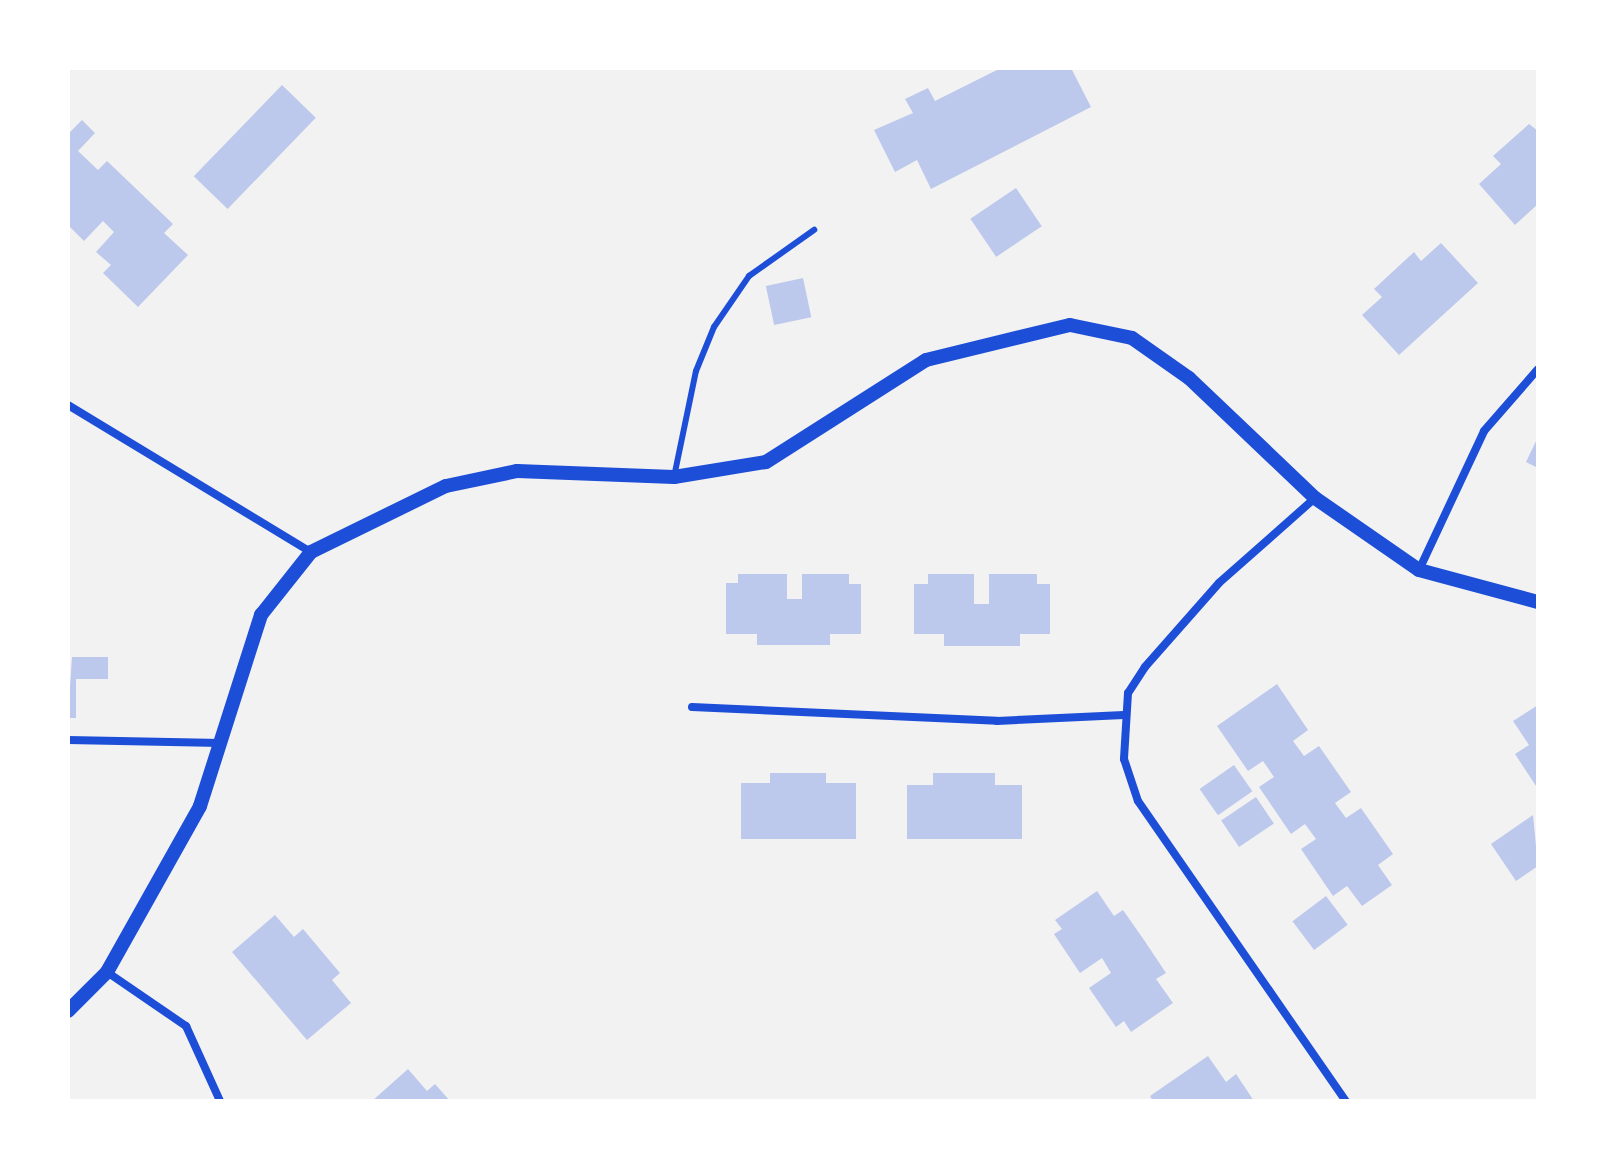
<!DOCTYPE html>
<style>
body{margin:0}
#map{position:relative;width:1606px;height:1169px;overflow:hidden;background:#f2f2f2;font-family:Lato,sans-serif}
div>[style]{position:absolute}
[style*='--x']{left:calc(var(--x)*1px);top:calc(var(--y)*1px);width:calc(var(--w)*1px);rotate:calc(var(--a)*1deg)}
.building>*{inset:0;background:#bdc9ec;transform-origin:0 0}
.service>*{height:6px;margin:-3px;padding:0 3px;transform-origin:3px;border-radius:3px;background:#1d4ed8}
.minor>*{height:8px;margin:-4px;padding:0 4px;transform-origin:4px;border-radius:4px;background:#1d4ed8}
.tertiary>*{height:14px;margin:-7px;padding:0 7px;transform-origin:7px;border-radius:7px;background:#1d4ed8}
span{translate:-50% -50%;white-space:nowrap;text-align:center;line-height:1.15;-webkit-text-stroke:7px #fff;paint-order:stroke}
.frame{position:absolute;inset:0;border:70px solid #fff;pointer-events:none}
</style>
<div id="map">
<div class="building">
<div style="clip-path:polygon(1001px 68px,1071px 68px,1091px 107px,931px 189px,917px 160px,895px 172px,874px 130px,913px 113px,905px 99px,928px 88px,935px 101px)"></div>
<div style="left:282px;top:85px;width:47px;height:127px;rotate:44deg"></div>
<div style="clip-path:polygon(82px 120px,95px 133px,78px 151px,98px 170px,107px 161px,173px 224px,164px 233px,188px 255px,138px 307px,103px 273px,111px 265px,96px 252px,114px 232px,103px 221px,84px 241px,68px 225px,68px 134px)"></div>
<div style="clip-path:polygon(1529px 124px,1538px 131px,1538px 204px,1515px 225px,1479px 184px,1501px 164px,1493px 156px)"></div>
<div style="left:1016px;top:188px;width:46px;height:55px;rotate:56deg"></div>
<div style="clip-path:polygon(1441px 243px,1478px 283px,1399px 355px,1362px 315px,1382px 297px,1374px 289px,1414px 252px,1421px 261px)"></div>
<div style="left:803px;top:278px;width:40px;height:38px;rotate:78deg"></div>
<div style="clip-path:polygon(1538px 437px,1538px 468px,1526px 462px)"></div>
<div style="clip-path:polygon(738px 574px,787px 574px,787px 599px,802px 599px,802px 574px,849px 574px,849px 584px,861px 584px,861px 634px,830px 634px,830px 645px,757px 645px,757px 634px,726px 634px,726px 583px,738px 583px)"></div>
<div style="clip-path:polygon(928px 574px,974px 574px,974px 604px,989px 604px,989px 574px,1037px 574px,1037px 584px,1050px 584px,1050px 634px,1020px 634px,1020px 646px,944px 646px,944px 634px,914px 634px,914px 584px,928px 584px)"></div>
<div style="clip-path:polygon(72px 657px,108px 657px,108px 679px,76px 679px,76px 718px,68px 718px)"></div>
<div style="clip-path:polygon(1277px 684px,1308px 730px,1293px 741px,1304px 756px,1319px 746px,1351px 792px,1335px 803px,1346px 818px,1361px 808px,1393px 854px,1378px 865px,1392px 885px,1362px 906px,1347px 886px,1333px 896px,1301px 849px,1316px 839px,1305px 824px,1291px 834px,1259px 787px,1274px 777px,1263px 761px,1248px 771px,1217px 726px)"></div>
<div style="clip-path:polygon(1538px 705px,1538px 789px,1515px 754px,1529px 745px,1513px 721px)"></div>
<div style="left:1234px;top:765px;width:32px;height:42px;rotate:55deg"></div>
<div style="clip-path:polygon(770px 773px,826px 773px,826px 783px,856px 783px,856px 839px,741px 839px,741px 783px,770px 783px)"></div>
<div style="clip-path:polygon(933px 773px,995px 773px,995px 785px,1022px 785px,1022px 839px,907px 839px,907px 785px,933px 785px)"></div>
<div style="left:1256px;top:797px;width:32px;height:42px;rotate:56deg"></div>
<div style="clip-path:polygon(1533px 815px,1538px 866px,1516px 881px,1491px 844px)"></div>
<div style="clip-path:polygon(1097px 891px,1114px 916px,1123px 910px,1144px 940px,1166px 973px,1156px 979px,1173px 1003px,1131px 1032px,1124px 1021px,1116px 1027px,1089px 988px,1111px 973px,1102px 958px,1080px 973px,1054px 934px,1062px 929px,1055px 920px)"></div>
<div style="left:1326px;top:896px;width:36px;height:42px;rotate:53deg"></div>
<div style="clip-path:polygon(275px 915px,294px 937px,303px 929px,340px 973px,332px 980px,351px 1003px,307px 1040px,232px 952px)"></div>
<div style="clip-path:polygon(1208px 1056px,1226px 1082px,1236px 1074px,1254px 1101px,1153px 1101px,1150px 1096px)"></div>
<div style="clip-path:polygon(408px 1069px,427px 1091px,435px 1084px,450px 1101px,372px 1101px)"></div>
</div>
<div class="service">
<div style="--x:674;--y:477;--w:108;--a:-78.3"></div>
<div style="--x:696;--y:371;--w:48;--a:-67.8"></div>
<div style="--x:714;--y:327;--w:62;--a:-55.5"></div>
<div style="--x:749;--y:276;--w:80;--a:-35.3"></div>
</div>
<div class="minor">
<div style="--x:68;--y:405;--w:284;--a:31.2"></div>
<div style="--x:1315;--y:498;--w:128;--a:138.5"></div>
<div style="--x:1219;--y:583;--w:112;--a:131.4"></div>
<div style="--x:1145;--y:667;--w:31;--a:123"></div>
<div style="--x:1128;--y:693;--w:66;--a:93.5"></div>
<div style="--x:1124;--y:759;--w:44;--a:71.6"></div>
<div style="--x:1138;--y:801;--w:365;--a:55.3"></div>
<div style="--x:1419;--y:570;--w:153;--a:-64.9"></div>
<div style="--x:1484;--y:431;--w:82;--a:-48.9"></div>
<div style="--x:692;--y:707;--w:305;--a:2.6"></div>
<div style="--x:997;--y:721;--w:127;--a:-2.7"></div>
<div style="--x:68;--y:740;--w:153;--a:1.1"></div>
<div style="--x:107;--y:972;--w:96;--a:34.4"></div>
<div style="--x:186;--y:1026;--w:82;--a:65.6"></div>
</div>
<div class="tertiary">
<div style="--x:68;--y:1011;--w:55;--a:-45"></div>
<div style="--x:107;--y:972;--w:190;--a:-60.7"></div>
<div style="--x:200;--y:806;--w:201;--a:-72.3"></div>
<div style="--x:261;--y:615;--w:80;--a:-51.6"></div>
<div style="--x:311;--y:552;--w:150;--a:-26.1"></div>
<div style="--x:446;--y:486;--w:73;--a:-11.9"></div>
<div style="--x:517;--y:471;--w:157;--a:2.2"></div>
<div style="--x:674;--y:477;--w:93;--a:-9.3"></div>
<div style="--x:766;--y:462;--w:190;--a:-32.5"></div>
<div style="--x:926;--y:360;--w:148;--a:-13.7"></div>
<div style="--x:1070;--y:325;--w:63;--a:11.8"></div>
<div style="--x:1132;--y:338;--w:70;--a:35.1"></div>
<div style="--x:1189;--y:378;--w:174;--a:43.6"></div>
<div style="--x:1315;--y:498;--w:126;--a:34.7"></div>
<div style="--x:1419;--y:570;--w:123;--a:15.1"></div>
</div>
<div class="frame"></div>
</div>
